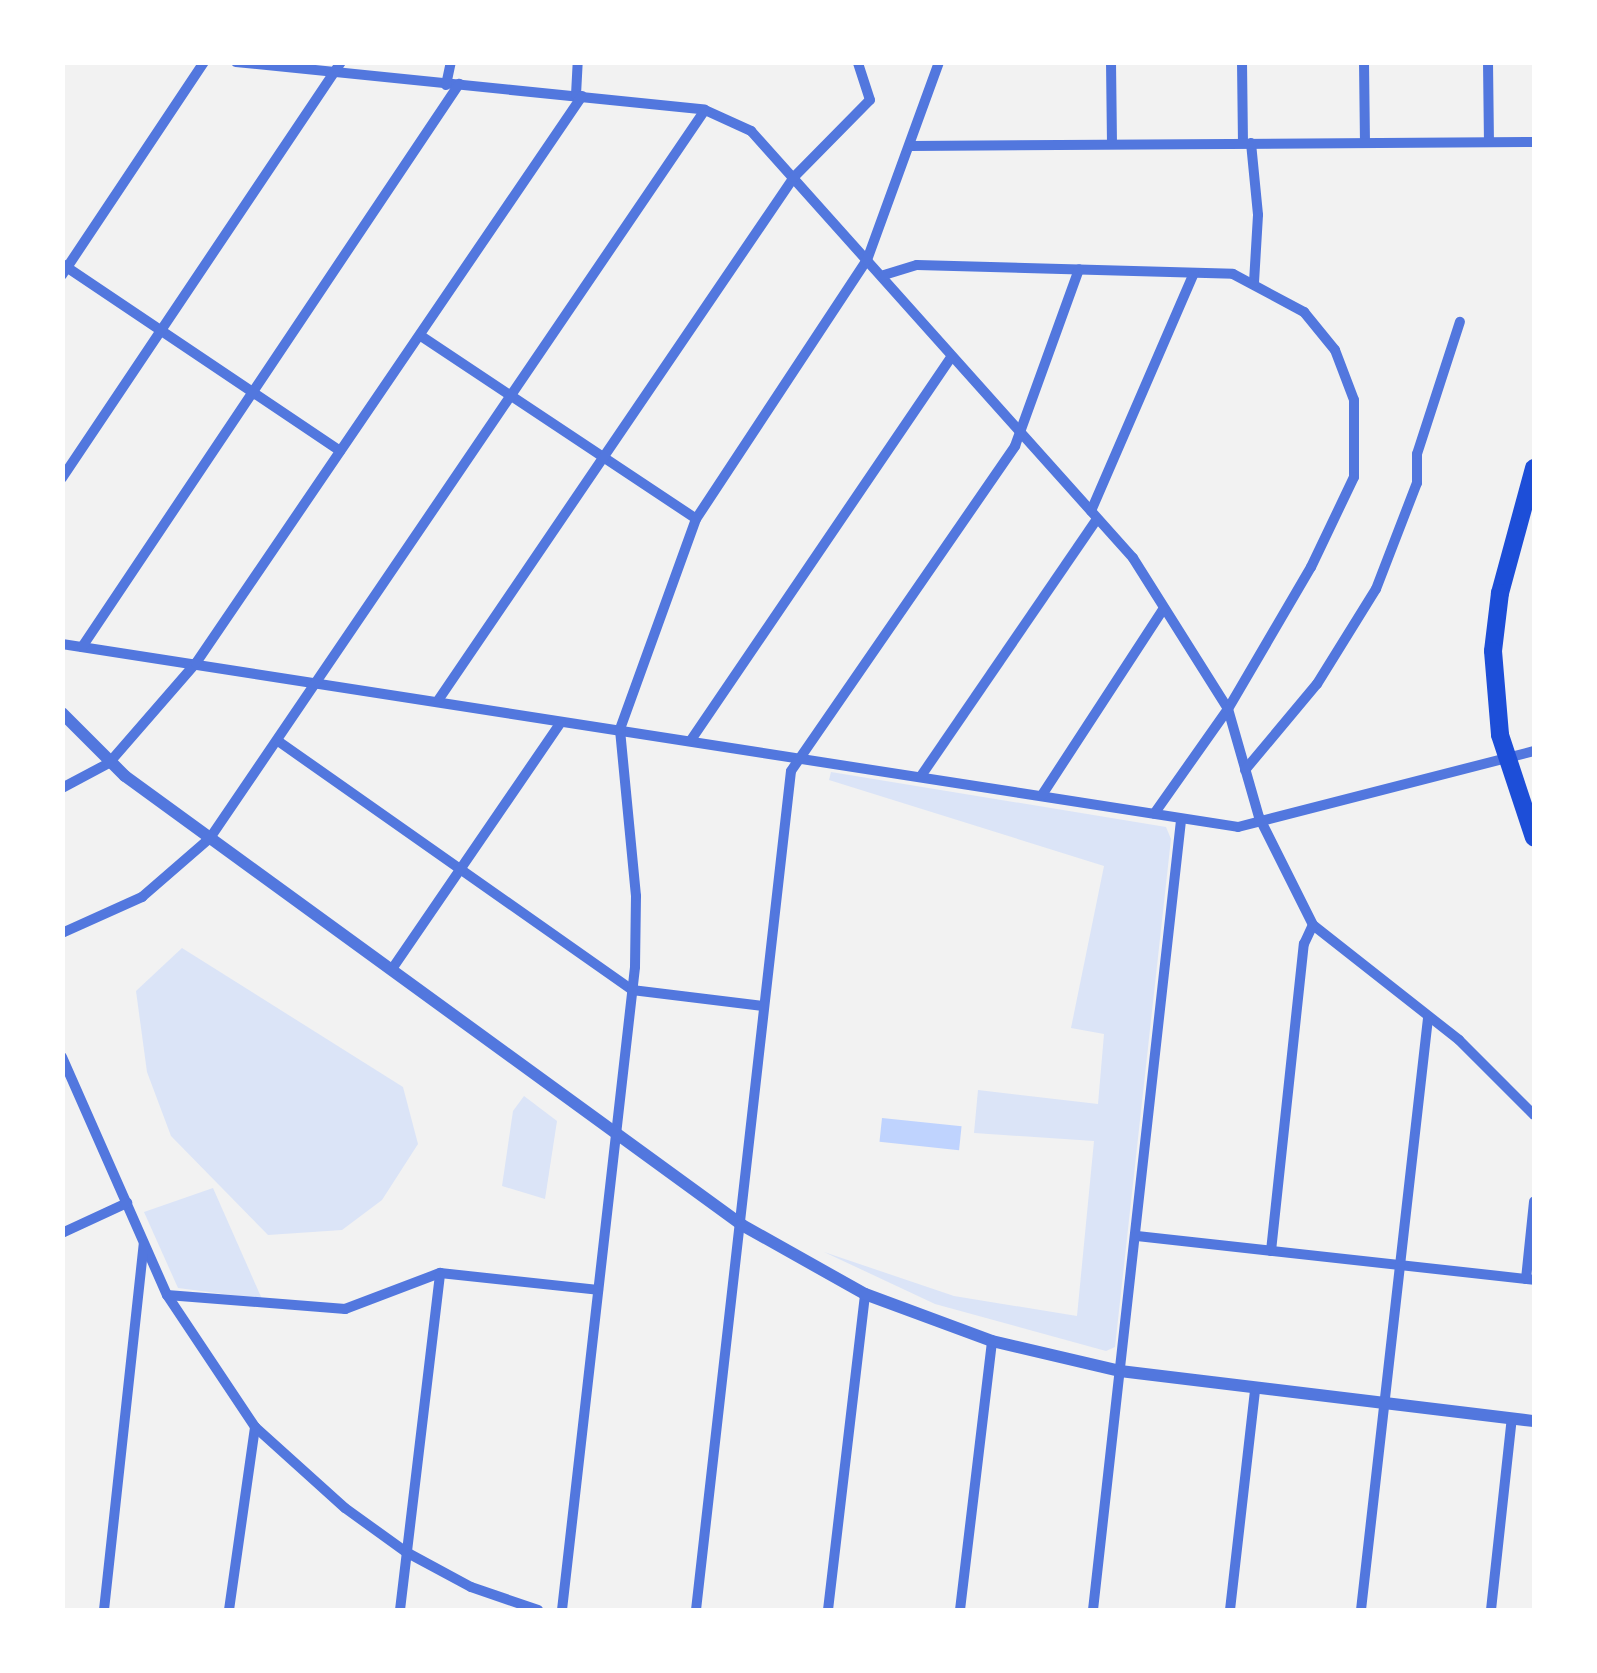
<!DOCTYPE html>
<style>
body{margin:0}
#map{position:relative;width:1597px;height:1673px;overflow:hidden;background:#f2f2f2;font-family:"Space Grotesk",sans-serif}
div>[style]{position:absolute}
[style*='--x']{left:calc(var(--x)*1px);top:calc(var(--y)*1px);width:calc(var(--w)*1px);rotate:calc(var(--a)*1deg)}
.green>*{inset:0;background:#dbe4f7}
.water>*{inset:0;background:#bfd3fe;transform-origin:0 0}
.minor>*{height:10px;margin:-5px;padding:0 5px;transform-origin:5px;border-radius:5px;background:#5277de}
.tertiary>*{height:12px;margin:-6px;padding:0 6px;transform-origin:6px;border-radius:6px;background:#5277de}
.primary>*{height:18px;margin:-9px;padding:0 9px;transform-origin:9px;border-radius:9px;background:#1d4ed8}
span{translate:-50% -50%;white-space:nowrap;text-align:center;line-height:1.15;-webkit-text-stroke:10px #fff;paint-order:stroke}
.frame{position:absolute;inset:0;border:65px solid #fff;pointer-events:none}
</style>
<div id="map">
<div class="green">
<div style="clip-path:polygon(831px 772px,1166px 827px,1171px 839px,1115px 1347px,1106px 1351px,935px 1304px,824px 1252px,954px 1296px,1077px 1316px,1094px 1141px,974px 1133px,978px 1090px,1098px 1104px,1104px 1034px,1071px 1028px,1104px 866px,829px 780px)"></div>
<div style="clip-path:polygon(182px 948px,403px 1087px,418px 1144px,382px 1200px,342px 1230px,268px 1235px,171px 1136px,147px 1072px,136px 991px)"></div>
<div style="clip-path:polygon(524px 1096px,557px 1121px,545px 1199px,502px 1186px,513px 1111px)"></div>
<div style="clip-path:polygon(213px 1188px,262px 1299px,178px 1288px,144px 1212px)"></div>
</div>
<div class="water">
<div style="left:882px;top:1118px;width:80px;height:24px;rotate:6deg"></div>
</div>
<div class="minor">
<div style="--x:236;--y:62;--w:471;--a:5.8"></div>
<div style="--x:705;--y:110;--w:51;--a:24.5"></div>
<div style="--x:751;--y:131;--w:573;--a:48.18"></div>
<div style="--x:1133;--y:558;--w:178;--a:57.8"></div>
<div style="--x:1228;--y:709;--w:112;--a:74"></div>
<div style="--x:1259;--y:817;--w:121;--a:63.4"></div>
<div style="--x:1313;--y:925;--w:186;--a:38.2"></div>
<div style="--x:1459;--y:1040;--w:106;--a:45"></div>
<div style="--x:1111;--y:62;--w:81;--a:89.3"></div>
<div style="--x:1242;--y:62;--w:81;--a:89.3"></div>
<div style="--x:1364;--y:62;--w:81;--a:89.3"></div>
<div style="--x:1488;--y:62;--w:80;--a:89.3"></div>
<div style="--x:446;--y:85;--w:24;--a:-78"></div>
<div style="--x:576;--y:95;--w:33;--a:-87"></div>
<div style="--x:1251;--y:143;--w:72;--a:84.4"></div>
<div style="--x:1258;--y:215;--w:68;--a:93.4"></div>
<div style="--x:910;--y:146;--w:624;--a:-0.37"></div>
<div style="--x:62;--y:264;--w:335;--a:33.9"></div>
<div style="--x:62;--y:275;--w:256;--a:-56.3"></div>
<div style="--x:884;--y:275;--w:34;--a:-17"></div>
<div style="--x:917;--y:265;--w:316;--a:1.6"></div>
<div style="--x:1233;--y:274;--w:81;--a:28.2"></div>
<div style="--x:1304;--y:312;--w:49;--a:50.8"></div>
<div style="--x:1335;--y:350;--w:53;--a:69.2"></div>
<div style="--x:1354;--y:400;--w:77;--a:90"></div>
<div style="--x:1354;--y:477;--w:100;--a:115.5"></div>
<div style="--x:1311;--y:567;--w:164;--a:120.3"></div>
<div style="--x:1228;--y:709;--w:128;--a:125.2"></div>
<div style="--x:421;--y:336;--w:330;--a:33.6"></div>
<div style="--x:62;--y:478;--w:501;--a:-56.15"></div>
<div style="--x:1091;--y:511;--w:259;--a:-66.6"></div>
<div style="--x:62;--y:644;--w:1190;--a:8.84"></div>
<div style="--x:1238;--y:827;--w:306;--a:-14.4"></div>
<div style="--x:82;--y:647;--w:678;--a:-56.19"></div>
<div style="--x:439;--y:699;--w:631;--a:-55.78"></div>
<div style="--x:794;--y:177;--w:108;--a:-45.4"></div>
<div style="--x:870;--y:100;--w:40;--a:-108"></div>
<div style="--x:691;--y:740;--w:462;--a:-55.8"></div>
<div style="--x:278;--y:741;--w:433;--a:35.1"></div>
<div style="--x:632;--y:990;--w:132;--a:7"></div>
<div style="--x:1245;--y:770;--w:112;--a:-50.1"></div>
<div style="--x:1317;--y:684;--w:112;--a:-58.2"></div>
<div style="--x:1376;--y:589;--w:114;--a:-68.9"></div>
<div style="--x:1417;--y:483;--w:29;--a:-90"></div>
<div style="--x:1417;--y:454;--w:139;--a:-72"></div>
<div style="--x:921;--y:776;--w:311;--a:-55.6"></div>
<div style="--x:62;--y:788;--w:53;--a:-28"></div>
<div style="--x:109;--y:763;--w:133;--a:-49"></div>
<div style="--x:196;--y:663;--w:686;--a:-55.75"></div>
<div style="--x:1042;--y:795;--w:223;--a:-56.9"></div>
<div style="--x:62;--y:933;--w:88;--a:-24.2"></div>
<div style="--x:142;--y:897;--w:90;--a:-40.9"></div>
<div style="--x:210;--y:838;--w:880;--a:-55.79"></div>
<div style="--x:392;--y:969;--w:299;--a:-55.6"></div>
<div style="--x:62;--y:1057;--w:260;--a:66.2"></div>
<div style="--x:167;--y:1295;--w:159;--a:56.3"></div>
<div style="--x:255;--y:1427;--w:121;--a:42"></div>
<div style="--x:345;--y:1508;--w:75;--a:35.8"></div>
<div style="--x:406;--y:1552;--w:74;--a:28.3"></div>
<div style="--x:471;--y:1587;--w:71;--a:18.9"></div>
<div style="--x:62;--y:1233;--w:72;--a:-24.8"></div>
<div style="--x:1137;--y:1236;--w:399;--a:6.3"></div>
<div style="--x:1271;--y:1251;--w:309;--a:-83.9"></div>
<div style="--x:1304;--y:944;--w:21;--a:-65"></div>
<div style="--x:1526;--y:1279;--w:78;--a:-84.1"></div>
<div style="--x:167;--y:1295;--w:179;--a:4.5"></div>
<div style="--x:345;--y:1309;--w:102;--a:-20.8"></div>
<div style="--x:440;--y:1273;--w:159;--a:6.1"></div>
<div style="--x:104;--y:1610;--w:368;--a:-83.8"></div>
<div style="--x:229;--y:1610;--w:185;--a:-81.9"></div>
<div style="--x:400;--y:1610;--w:339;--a:-83.2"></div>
<div style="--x:562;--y:1610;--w:647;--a:-83.52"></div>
<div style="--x:635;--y:967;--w:71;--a:-89.2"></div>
<div style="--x:636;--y:896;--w:168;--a:-95.5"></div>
<div style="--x:620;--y:729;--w:223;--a:-70.1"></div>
<div style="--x:696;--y:519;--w:310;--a:-56.6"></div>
<div style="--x:867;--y:260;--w:211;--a:-70"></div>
<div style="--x:696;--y:1610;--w:844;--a:-83.54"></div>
<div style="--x:791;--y:771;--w:395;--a:-55.4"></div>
<div style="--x:1015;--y:446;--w:188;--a:-70.1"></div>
<div style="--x:828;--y:1610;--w:318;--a:-83.3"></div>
<div style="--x:960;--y:1610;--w:271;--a:-83.2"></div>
<div style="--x:1093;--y:1610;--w:794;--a:-83.64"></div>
<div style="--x:1230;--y:1610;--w:221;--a:-83.5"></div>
<div style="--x:1361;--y:1610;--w:596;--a:-83.54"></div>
<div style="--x:1491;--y:1610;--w:193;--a:-83.8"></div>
</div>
<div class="tertiary">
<div style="--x:62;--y:713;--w:89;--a:45"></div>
<div style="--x:125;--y:776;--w:763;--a:36.04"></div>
<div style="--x:742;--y:1225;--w:141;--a:29.3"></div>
<div style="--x:865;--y:1294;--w:135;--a:20.3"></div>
<div style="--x:992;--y:1341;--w:131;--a:13.2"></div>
<div style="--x:1120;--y:1371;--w:417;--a:6.9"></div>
</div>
<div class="primary">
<div style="--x:1534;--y:468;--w:130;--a:105.2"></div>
<div style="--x:1500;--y:593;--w:58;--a:96.9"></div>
<div style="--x:1493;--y:651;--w:84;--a:85.2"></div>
<div style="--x:1500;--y:735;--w:108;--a:71.7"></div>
</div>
<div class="frame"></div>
</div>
